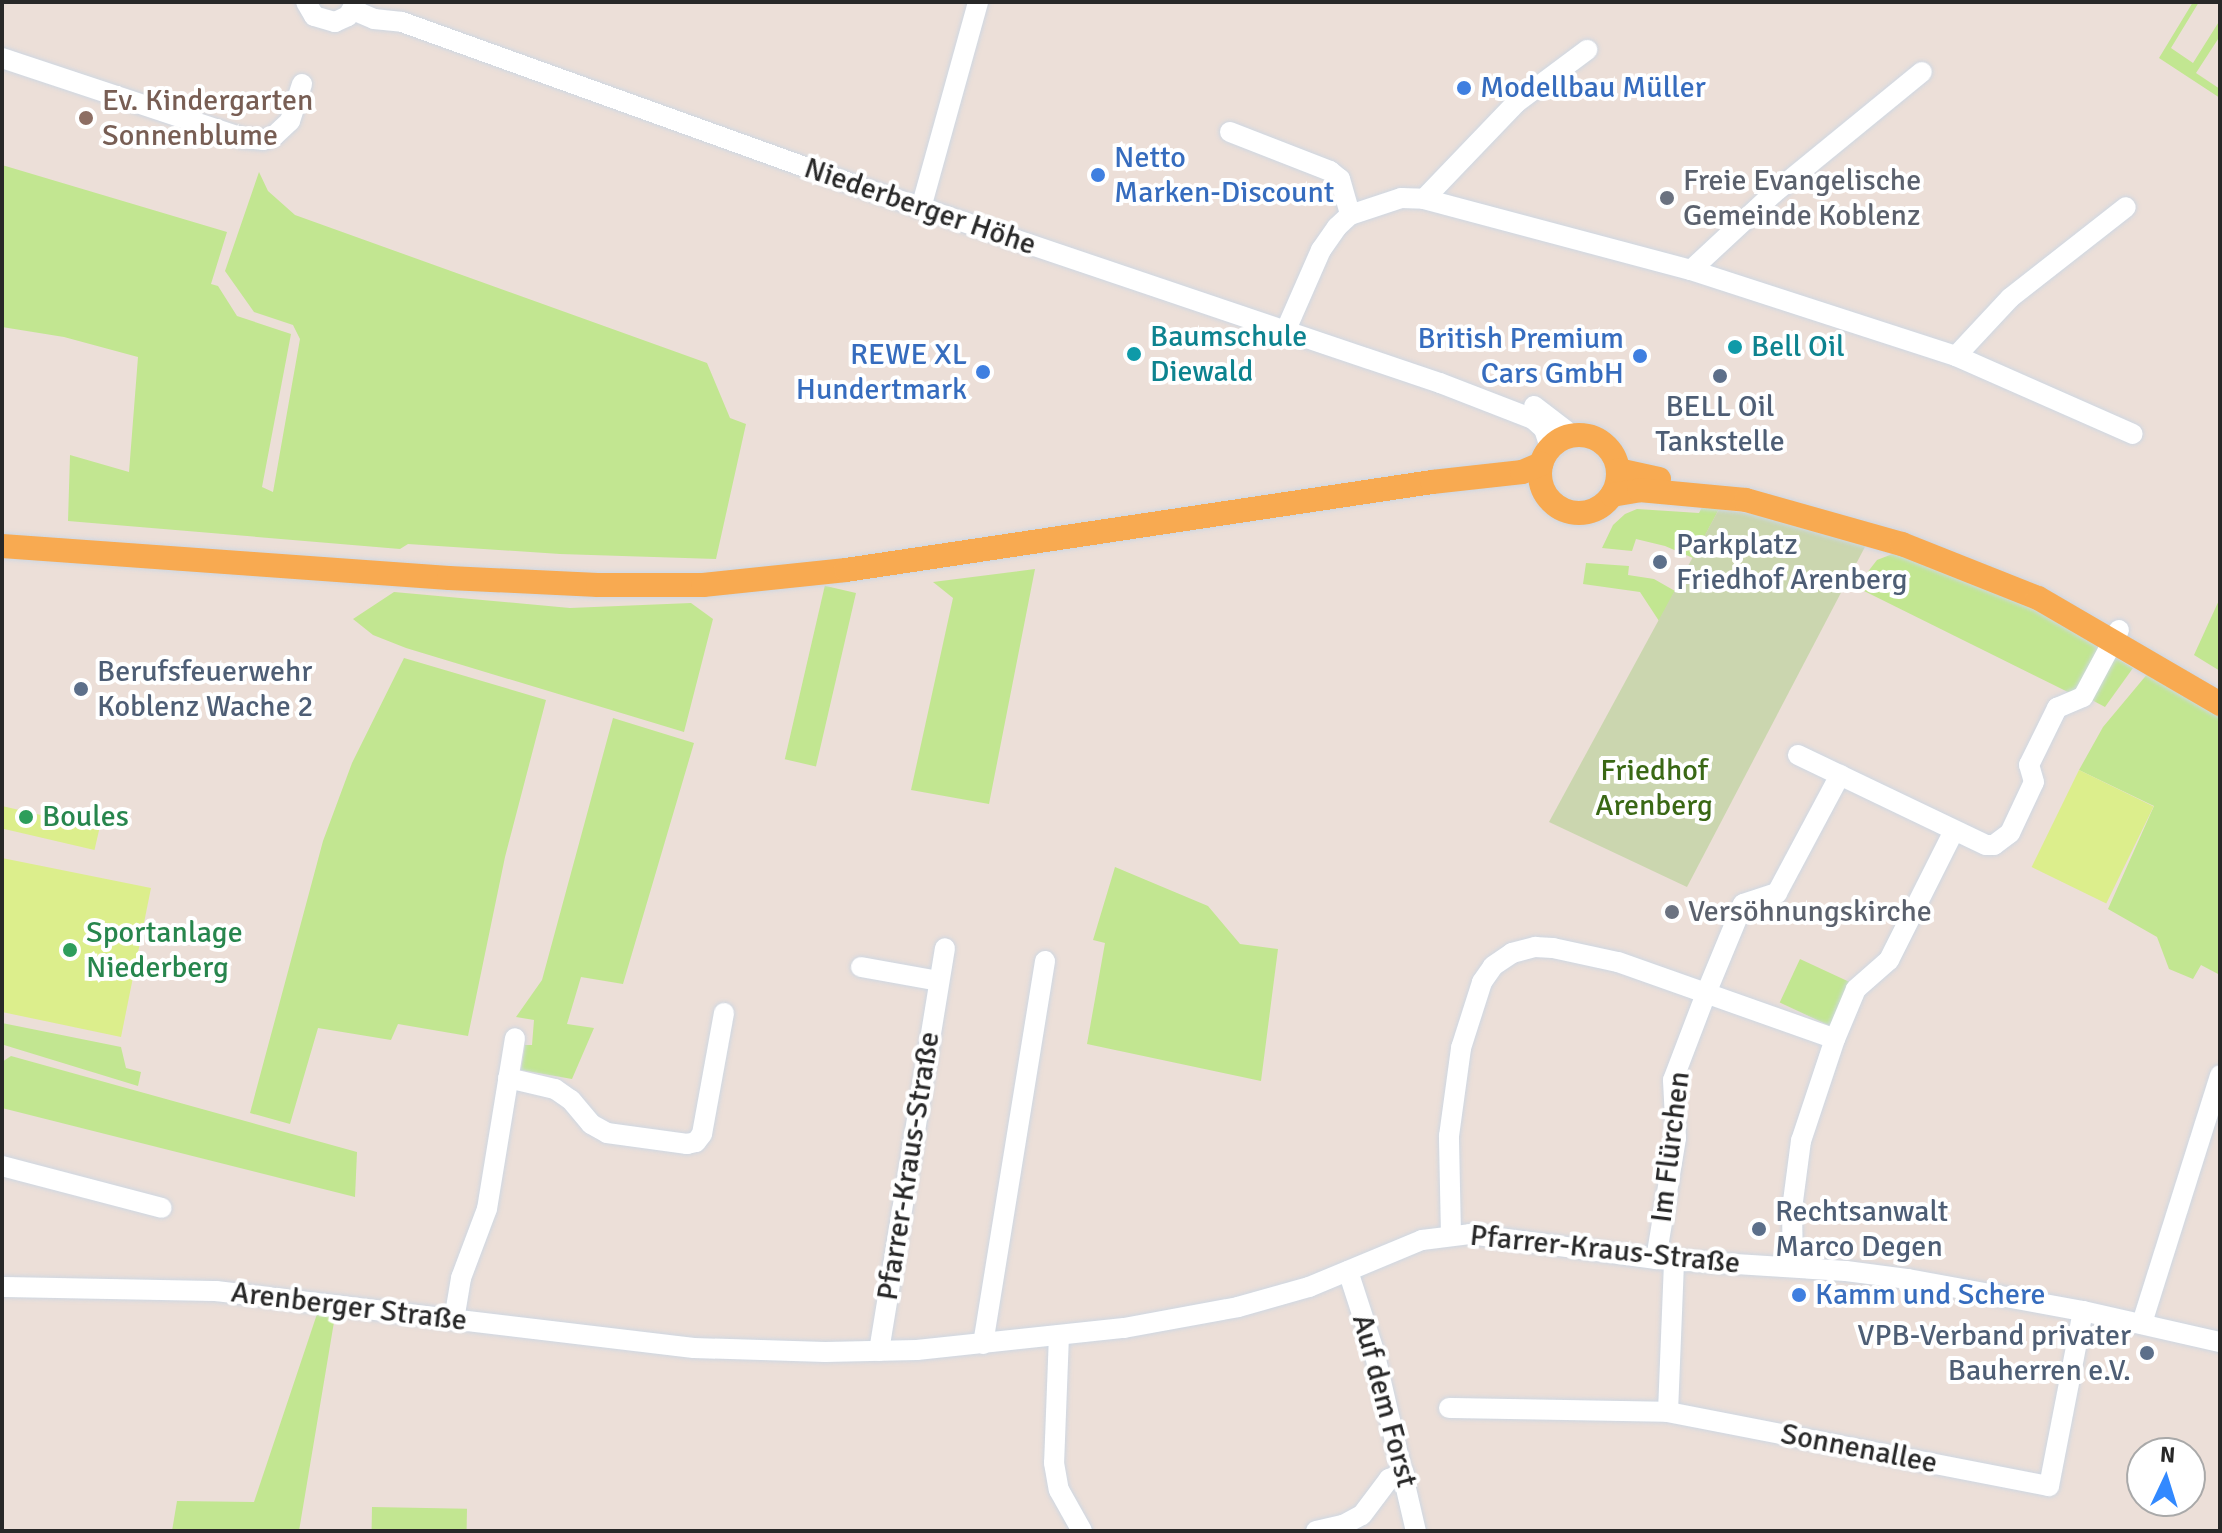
<!DOCTYPE html>
<meta charset="utf-8">
<style>
body{margin:0}
#map{position:relative;width:2222px;height:1533px;overflow:hidden;background:#ecdfd8;font-family:Signika,sans-serif}
div>[style]{position:absolute}
[style*='--x']{left:calc(var(--x)*1px);top:calc(var(--y)*1px);width:calc(var(--w)*1px);rotate:calc(var(--a)*1deg)}
.green>*{inset:0;background:#c2e691;transform-origin:0 0}
.cemetery>*{inset:0;background:#cbd6af}
.pitch>*{inset:0;background:#dcee8c;transform-origin:0 0}
.roads{filter:drop-shadow(0 0 2px #ced7e2) drop-shadow(0 0 2px #ced7e2)}
.minor>*{height:20px;margin:-10px;padding:0 10px;transform-origin:10px;border-radius:10px;background:#fff}
.major>*{height:24px;margin:-12px;padding:0 12px;transform-origin:12px;border-radius:12px;background:#f8aa51}
.major>.ring{margin:-12px;padding:0;box-sizing:content-box;background:none;border:24px solid #f8aa51;border-radius:50%}
.dots>*{width:22px;height:22px;translate:-50% -50%;box-sizing:border-box;border:4px solid #fff;border-radius:50%}
span{translate:-50% -50%;white-space:nowrap;text-align:center;line-height:1.15;-webkit-text-stroke:8px #fff;paint-order:stroke}
.shop-label{font-size:30px;color:#366cbe}
.left{translate:0 -50%;text-align:left}
.right{translate:-100% -50%;text-align:right}
.education-label{font-size:30px;color:#785e54}
.worship-label{font-size:30px;color:#5b616d}
.street-label{font-size:30px;color:#282828}
.culture-label{font-size:30px;color:#0d838f}
.service-label{font-size:30px;color:#4e5e75}
.park-label{font-size:30px;color:#3a6815}
.leisure-label{font-size:30px;color:#27864d}
.frame{position:absolute;inset:0;border:4px solid #282828;pointer-events:none}
.north{position:absolute;left:2126px;top:1437px;width:80px;height:80px;box-sizing:border-box;background:#fff;border:2px solid #a9a9a9;border-radius:50%;rotate:4deg;font-size:22px;font-weight:700;line-height:32px;text-align:center;color:#282828}
.north::after{content:'';display:block;margin:auto;width:28px;height:36px;background:#3289ff;clip-path:polygon(50% 0,100% 100%,50% 72%,0 100%)}
</style>
<div id="map">
<div class="green">
<div style="clip-path:polygon(2193px 2px,2199px 2px,2171px 48px,2193px 63px,2220px 20px,2220px 36px,2196px 73px,2220px 89px,2220px 98px,2159px 58px)"></div>
<div style="clip-path:polygon(2px 165px,227px 232px,211px 284px,218px 286px,237px 316px,291px 334px,262px 487px,273px 492px,300px 339px,293px 325px,254px 312px,225px 271px,259px 172px,268px 191px,295px 215px,707px 363px,730px 418px,746px 424px,716px 559px,560px 554px,408px 544px,400px 549px,68px 521px,70px 455px,129px 472px,138px 357px,64px 337px,2px 327px)"></div>
<div style="clip-path:polygon(1703px 505px,1719px 509px,1693px 558px,1665px 546px,1636px 539px,1632px 551px,1602px 548px,1613px 525px,1625px 514px,1637px 509px,1699px 513px)"></div>
<div style="clip-path:polygon(1895px 553px,2026px 602px,2101px 643px,2074px 695px,1856px 587px,1877px 560px)"></div>
<div style="clip-path:polygon(1586px 563px,1629px 566px,1628px 575px,1654px 579px,1675px 591px,1659px 621px,1640px 592px,1583px 584px)"></div>
<div style="clip-path:polygon(1035px 569px,989px 804px,911px 790px,953px 598px,933px 582px)"></div>
<div style="clip-path:polygon(394px 592px,570px 608px,691px 603px,713px 619px,684px 732px,406px 648px,373px 635px,353px 619px)"></div>
<div style="left:856px;top:593px;width:178px;height:32px;rotate:103deg"></div>
<div style="clip-path:polygon(2220px 598px,2220px 671px,2194px 655px)"></div>
<div style="clip-path:polygon(2113px 656px,2133px 668px,2105px 707px,2088px 698px)"></div>
<div style="clip-path:polygon(404px 658px,546px 700px,505px 857px,468px 1036px,398px 1024px,391px 1040px,318px 1028px,290px 1124px,250px 1113px,323px 841px,352px 763px)"></div>
<div style="clip-path:polygon(2149px 672px,2220px 715px,2220px 975px,2201px 965px,2193px 979px,2169px 969px,2157px 937px,2108px 909px,2154px 806px,2079px 770px,2103px 727px)"></div>
<div style="clip-path:polygon(613px 718px,694px 743px,623px 984px,581px 977px,567px 1024px,594px 1028px,572px 1079px,521px 1070px,525px 1045px,532px 1045px,534px 1020px,516px 1017px,542px 980px)"></div>
<div style="clip-path:polygon(1115px 867px,1208px 906px,1240px 944px,1278px 949px,1261px 1081px,1087px 1044px,1105px 943px,1093px 940px)"></div>
<div style="left:1800px;top:959px;width:60px;height:48px;rotate:25deg"></div>
<div style="clip-path:polygon(2px 1023px,121px 1047px,126px 1068px,141px 1072px,138px 1086px,4px 1045px)"></div>
<div style="clip-path:polygon(11px 1056px,357px 1152px,355px 1197px,2px 1108px,2px 1062px)"></div>
<div style="clip-path:polygon(317px 1314px,335px 1316px,299px 1531px,172px 1531px,177px 1501px,254px 1502px)"></div>
<div style="left:372px;top:1507px;width:95px;height:24px;rotate:1deg"></div>
</div>
<div class="cemetery">
<div style="clip-path:polygon(1719px 509px,1761px 515px,1867px 543px,1687px 887px,1549px 822px)"></div>
</div>
<div class="pitch">
<div style="left:2079px;top:770px;width:83px;height:108px;rotate:26deg"></div>
<div style="left:2px;top:806px;width:100px;height:22px;rotate:13deg"></div>
<div style="clip-path:polygon(2px 858px,151px 888px,121px 1037px,2px 1012px)"></div>
</div>
<div class="roads">
<div class="minor">
<div style="--x:306;--y:2;--w:16;--a:60"></div>
<div style="--x:314;--y:16;--w:22;--a:16"></div>
<div style="--x:335;--y:22;--w:14;--a:-25"></div>
<div style="--x:348;--y:16;--w:16;--a:-60"></div>
<div style="--x:353;--y:10;--w:23;--a:23"></div>
<div style="--x:374;--y:19;--w:28;--a:6"></div>
<div style="--x:402;--y:22;--w:496;--a:19.8"></div>
<div style="--x:869;--y:190;--w:603;--a:18.68"></div>
<div style="--x:1440;--y:383;--w:100;--a:21.2"></div>
<div style="--x:1533;--y:419;--w:15;--a:42"></div>
<div style="--x:1544;--y:429;--w:19;--a:72"></div>
<div style="--x:2;--y:58;--w:253;--a:18.4"></div>
<div style="--x:242;--y:138;--w:21;--a:5"></div>
<div style="--x:263;--y:140;--w:12;--a:-20"></div>
<div style="--x:274;--y:136;--w:22;--a:-43"></div>
<div style="--x:290;--y:121;--w:39;--a:-72"></div>
<div style="--x:1230;--y:132;--w:107;--a:21.3"></div>
<div style="--x:1330;--y:171;--w:13;--a:39"></div>
<div style="--x:1340;--y:179;--w:37;--a:74"></div>
<div style="--x:1424;--y:199;--w:133;--a:-46.2"></div>
<div style="--x:1516;--y:103;--w:89;--a:-36.7"></div>
<div style="--x:921;--y:208;--w:214;--a:-74.5"></div>
<div style="--x:1691;--y:270;--w:113;--a:-42.9"></div>
<div style="--x:1774;--y:193;--w:191;--a:-39.3"></div>
<div style="--x:1285;--y:332;--w:90;--a:-66.3"></div>
<div style="--x:1321;--y:250;--w:28;--a:-55"></div>
<div style="--x:1337;--y:227;--w:18;--a:-43"></div>
<div style="--x:1350;--y:215;--w:54;--a:-18.4"></div>
<div style="--x:1401;--y:198;--w:23;--a:2"></div>
<div style="--x:1424;--y:199;--w:276;--a:14.9"></div>
<div style="--x:1691;--y:270;--w:279;--a:18"></div>
<div style="--x:1956;--y:356;--w:193;--a:23.8"></div>
<div style="--x:1956;--y:356;--w:79;--a:-47"></div>
<div style="--x:2010;--y:298;--w:147;--a:-38.1"></div>
<div style="--x:1534;--y:406;--w:48;--a:37.3"></div>
<div style="--x:1798;--y:755;--w:208;--a:25.6"></div>
<div style="--x:1986;--y:845;--w:8;--a:0"></div>
<div style="--x:1994;--y:845;--w:20;--a:-37"></div>
<div style="--x:2010;--y:833;--w:56;--a:-64.8"></div>
<div style="--x:2034;--y:782;--w:18;--a:-106"></div>
<div style="--x:2029;--y:765;--w:64;--a:-63.8"></div>
<div style="--x:2057;--y:708;--w:28;--a:-23"></div>
<div style="--x:2083;--y:697;--w:76;--a:-61.8"></div>
<div style="--x:861;--y:967;--w:79;--a:10.2"></div>
<div style="--x:508;--y:1078;--w:48;--a:13.2"></div>
<div style="--x:555;--y:1089;--w:19;--a:35"></div>
<div style="--x:571;--y:1100;--w:31;--a:50"></div>
<div style="--x:591;--y:1124;--w:18;--a:29"></div>
<div style="--x:607;--y:1133;--w:81;--a:7.8"></div>
<div style="--x:687;--y:1144;--w:9;--a:-13"></div>
<div style="--x:696;--y:1142;--w:10;--a:-53"></div>
<div style="--x:702;--y:1134;--w:123;--a:-79.7"></div>
<div style="--x:2;--y:1166;--w:165;--a:14.7"></div>
<div style="--x:1451;--y:1235;--w:99;--a:-91.2"></div>
<div style="--x:1449;--y:1136;--w:89;--a:-82.2"></div>
<div style="--x:1461;--y:1048;--w:69;--a:-72.3"></div>
<div style="--x:1482;--y:982;--w:19;--a:-55"></div>
<div style="--x:1493;--y:966;--w:23;--a:-34"></div>
<div style="--x:1512;--y:953;--w:24;--a:-15"></div>
<div style="--x:1535;--y:947;--w:18;--a:3"></div>
<div style="--x:1553;--y:948;--w:66;--a:12.2"></div>
<div style="--x:1618;--y:962;--w:230;--a:19.5"></div>
<div style="--x:1656;--y:1259;--w:123;--a:-80.6"></div>
<div style="--x:1676;--y:1138;--w:58;--a:-93"></div>
<div style="--x:1673;--y:1080;--w:95;--a:-69.1"></div>
<div style="--x:1707;--y:991;--w:94;--a:-67.5"></div>
<div style="--x:1743;--y:904;--w:36;--a:-18"></div>
<div style="--x:1777;--y:893;--w:134;--a:-61.9"></div>
<div style="--x:1793;--y:1267;--w:58;--a:-91"></div>
<div style="--x:1792;--y:1209;--w:69;--a:-82.5"></div>
<div style="--x:1801;--y:1141;--w:108;--a:-71.6"></div>
<div style="--x:1835;--y:1039;--w:54;--a:-67.2"></div>
<div style="--x:1856;--y:989;--w:44;--a:-41.3"></div>
<div style="--x:1889;--y:960;--w:144;--a:-63.3"></div>
<div style="--x:1348;--y:1271;--w:84;--a:72"></div>
<div style="--x:1374;--y:1351;--w:185;--a:76.9"></div>
<div style="--x:2;--y:1287;--w:214;--a:1.1"></div>
<div style="--x:216;--y:1291;--w:481;--a:6.8"></div>
<div style="--x:694;--y:1348;--w:131;--a:1.7"></div>
<div style="--x:825;--y:1352;--w:92;--a:-1.2"></div>
<div style="--x:917;--y:1350;--w:208;--a:-6.1"></div>
<div style="--x:1124;--y:1328;--w:116;--a:-10.4"></div>
<div style="--x:1238;--y:1307;--w:74;--a:-15.7"></div>
<div style="--x:1309;--y:1287;--w:122;--a:-22.6"></div>
<div style="--x:1422;--y:1240;--w:48;--a:-7.1"></div>
<div style="--x:1470;--y:1234;--w:188;--a:7.7"></div>
<div style="--x:1656;--y:1259;--w:190;--a:3.6"></div>
<div style="--x:1846;--y:1271;--w:63;--a:7.4"></div>
<div style="--x:1908;--y:1279;--w:178;--a:10.4"></div>
<div style="--x:2083;--y:1311;--w:140;--a:12.8"></div>
<div style="--x:454;--y:1320;--w:43;--a:-80.5"></div>
<div style="--x:461;--y:1278;--w:74;--a:-69.4"></div>
<div style="--x:487;--y:1209;--w:173;--a:-80.7"></div>
<div style="--x:2142;--y:1323;--w:260;--a:-72.5"></div>
<div style="--x:1059;--y:1335;--w:128;--a:92.2"></div>
<div style="--x:1054;--y:1463;--w:27;--a:80"></div>
<div style="--x:1059;--y:1490;--w:47;--a:60.7"></div>
<div style="--x:983;--y:1344;--w:388;--a:-80.8"></div>
<div style="--x:879;--y:1351;--w:408;--a:-80.7"></div>
<div style="--x:1449;--y:1408;--w:219;--a:1"></div>
<div style="--x:1668;--y:1412;--w:151;--a:-87.7"></div>
<div style="--x:1668;--y:1412;--w:388;--a:11"></div>
<div style="--x:2049;--y:1486;--w:178;--a:-79"></div>
<div style="--x:1316;--y:1531;--w:28;--a:-13"></div>
<div style="--x:1343;--y:1525;--w:21;--a:-28"></div>
<div style="--x:1362;--y:1515;--w:45;--a:-53.1"></div>
<div style="--x:1389;--y:1479;--w:16;--a:-22"></div>
</div>
<div class="major">
<div class="ring" style="left:1540px;top:435px;width:54px;height:54px"></div>
<div style="--x:1618;--y:470;--w:42;--a:12.4"></div>
<div style="--x:1612;--y:495;--w:27;--a:-10"></div>
<div style="--x:1639;--y:490;--w:107;--a:5.3"></div>
<div style="--x:1746;--y:500;--w:162;--a:15.8"></div>
<div style="--x:1902;--y:544;--w:146;--a:21.7"></div>
<div style="--x:2038;--y:598;--w:211;--a:30.2"></div>
<div style="--x:2;--y:546;--w:448;--a:4.1"></div>
<div style="--x:449;--y:578;--w:149;--a:2.7"></div>
<div style="--x:598;--y:585;--w:105;--a:0"></div>
<div style="--x:703;--y:585;--w:144;--a:-6"></div>
<div style="--x:846;--y:570;--w:593;--a:-8.54"></div>
<div style="--x:1432;--y:482;--w:91;--a:-6.3"></div>
<div style="--x:1522;--y:472;--w:21;--a:-23"></div>
</div>
</div>
<div class="dots">
<div style="left:1464px;top:88px;background:#3f7fe0"></div>
<div style="left:86px;top:118px;background:#8d6e63"></div>
<div style="left:1098px;top:175px;background:#3f7fe0"></div>
<div style="left:1667px;top:198px;background:#6b7280"></div>
<div style="left:1735px;top:347px;background:#0f9aa8"></div>
<div style="left:1134px;top:354px;background:#0f9aa8"></div>
<div style="left:1640px;top:356px;background:#3f7fe0"></div>
<div style="left:983px;top:372px;background:#3f7fe0"></div>
<div style="left:1720px;top:376px;background:#5c6f8a"></div>
<div style="left:1660px;top:562px;background:#5c6f8a"></div>
<div style="left:81px;top:689px;background:#5c6f8a"></div>
<div style="left:26px;top:817px;background:#2e9e5b"></div>
<div style="left:1672px;top:912px;background:#6b7280"></div>
<div style="left:70px;top:950px;background:#2e9e5b"></div>
<div style="left:1759px;top:1229px;background:#5c6f8a"></div>
<div style="left:1799px;top:1295px;background:#3f7fe0"></div>
<div style="left:2147px;top:1353px;background:#5c6f8a"></div>
</div>
<div class="shop-label">
<span class="left" style="left:1480px;top:88px">Modellbau Müller</span>
<span class="left" style="left:1114px;top:175px">Netto<br>Marken-Discount</span>
<span class="right" style="left:1624px;top:356px">British Premium<br>Cars GmbH</span>
<span class="right" style="left:967px;top:372px">REWE XL<br>Hundertmark</span>
<span class="left" style="left:1815px;top:1295px">Kamm und Schere</span>
</div>
<div class="education-label">
<span class="left" style="left:102px;top:118px">Ev. Kindergarten<br>Sonnenblume</span>
</div>
<div class="worship-label">
<span class="left" style="left:1683px;top:198px">Freie Evangelische<br>Gemeinde Koblenz</span>
<span class="left" style="left:1688px;top:912px">Versöhnungskirche</span>
</div>
<div class="street-label">
<span style="left:920px;top:207px;rotate:19deg">Niederberger Höhe</span>
<span style="left:1671px;top:1147px;rotate:-83deg">Im Flürchen</span>
<span style="left:909px;top:1166px;rotate:-81deg">Pfarrer-Kraus-Straße</span>
<span style="left:1605px;top:1250px;rotate:6deg">Pfarrer-Kraus-Straße</span>
<span style="left:349px;top:1307px;rotate:7deg">Arenberger Straße</span>
<span style="left:1384px;top:1401px;rotate:75deg">Auf dem Forst</span>
<span style="left:1859px;top:1449px;rotate:11deg">Sonnenallee</span>
</div>
<div class="culture-label">
<span class="left" style="left:1150px;top:354px">Baumschule<br>Diewald</span>
<span class="left" style="left:1751px;top:347px">Bell Oil</span>
</div>
<div class="service-label">
<span style="left:1720px;top:424px">BELL Oil<br>Tankstelle</span>
<span class="left" style="left:1676px;top:562px">Parkplatz<br>Friedhof Arenberg</span>
<span class="left" style="left:97px;top:689px">Berufsfeuerwehr<br>Koblenz Wache 2</span>
<span class="left" style="left:1775px;top:1229px">Rechtsanwalt<br>Marco Degen</span>
<span class="right" style="left:2131px;top:1353px">VPB-Verband privater<br>Bauherren e.V.</span>
</div>
<div class="park-label">
<span style="left:1654px;top:788px">Friedhof<br>Arenberg</span>
</div>
<div class="leisure-label">
<span class="left" style="left:42px;top:817px">Boules</span>
<span class="left" style="left:86px;top:950px">Sportanlage<br>Niederberg</span>
</div>
<div class="frame"></div>
<div class="north">N</div>
</div>
